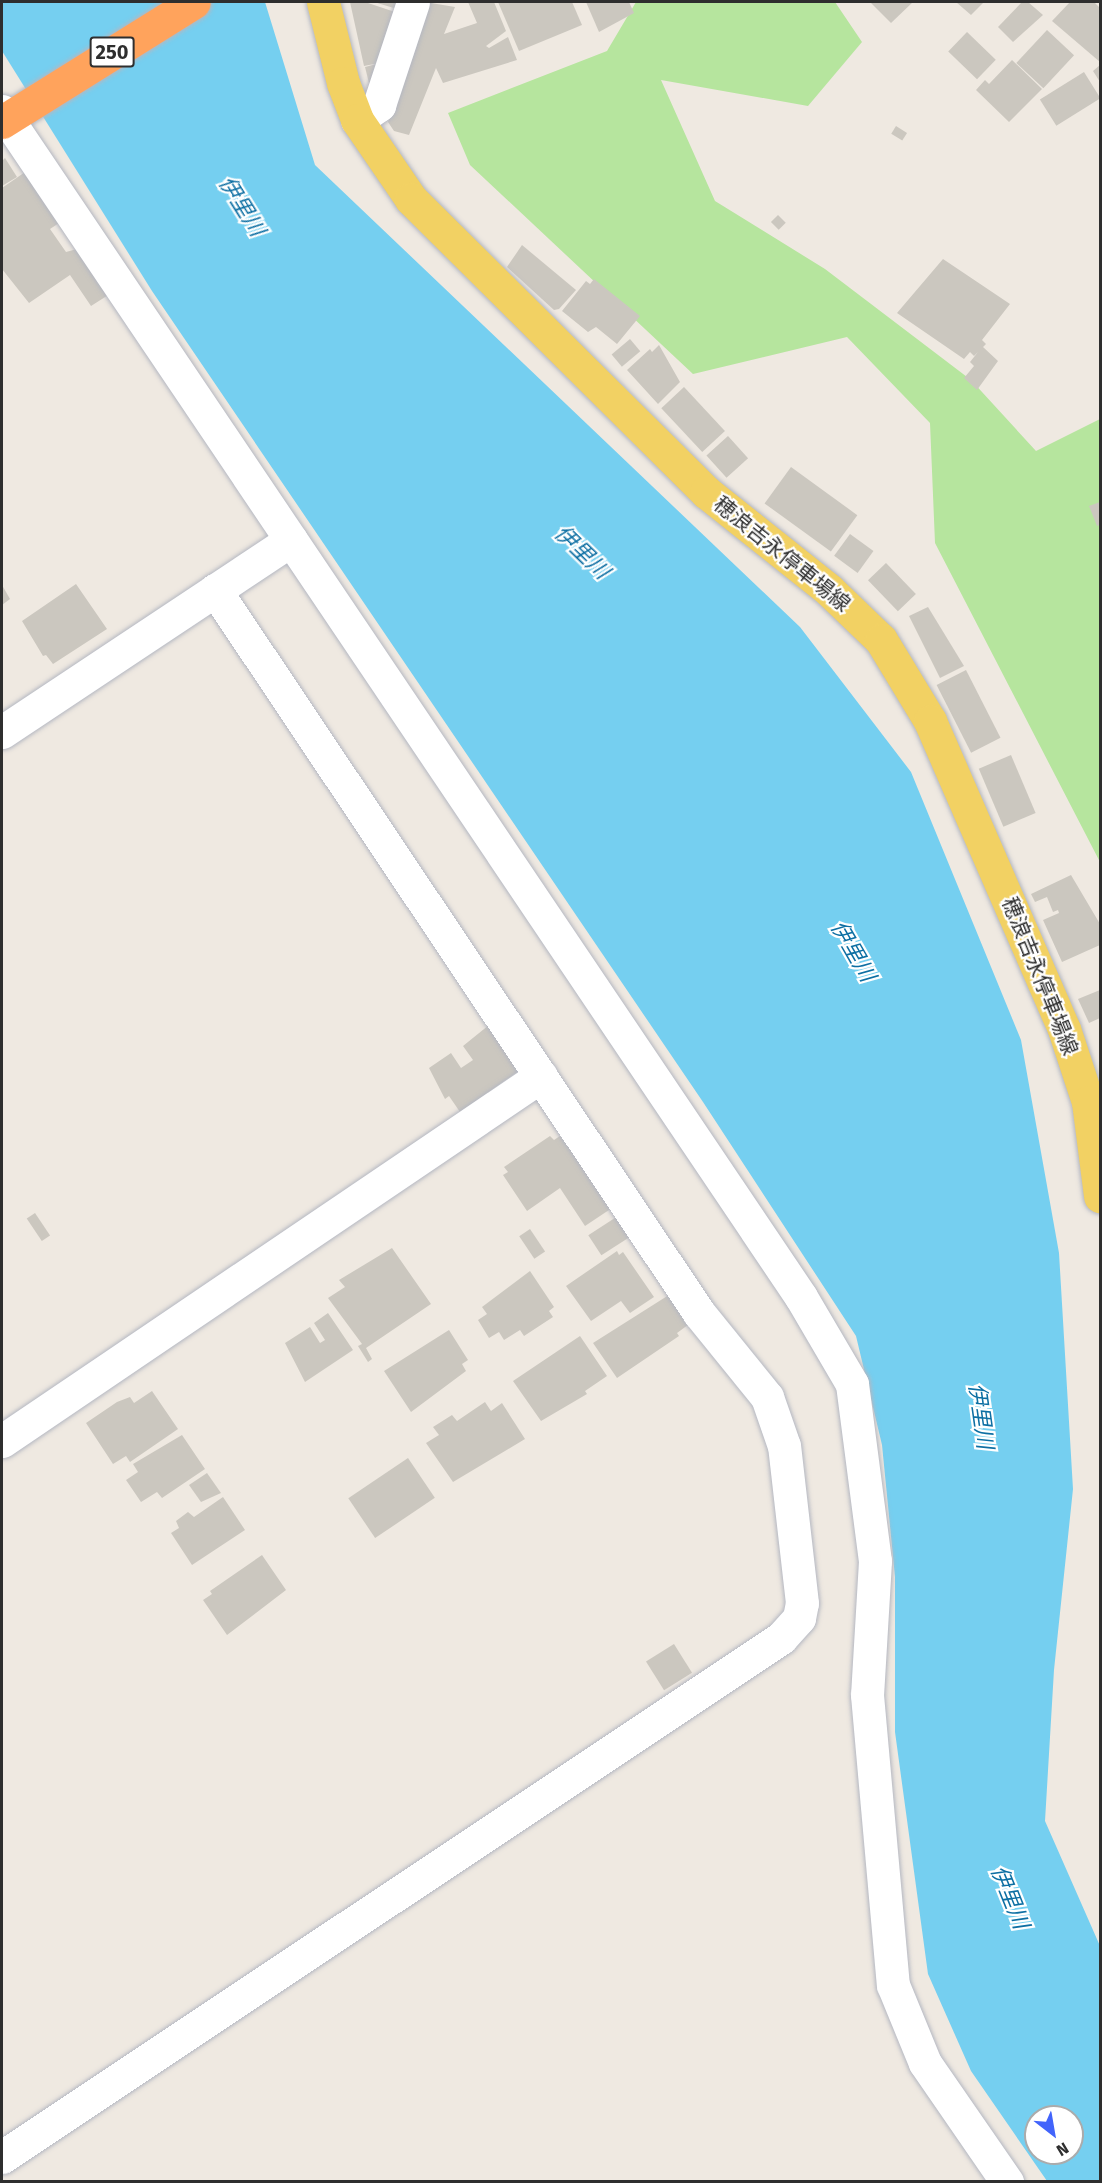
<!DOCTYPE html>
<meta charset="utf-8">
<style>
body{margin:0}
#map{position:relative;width:1102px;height:2183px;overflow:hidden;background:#efe9e1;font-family:"Fira Sans","Noto Sans JP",sans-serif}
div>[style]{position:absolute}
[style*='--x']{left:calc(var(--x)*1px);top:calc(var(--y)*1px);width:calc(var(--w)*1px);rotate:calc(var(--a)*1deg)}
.green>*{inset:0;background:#b6e59e}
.water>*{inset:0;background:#75cff0}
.building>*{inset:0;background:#cbc7bf;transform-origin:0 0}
.roads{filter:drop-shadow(0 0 2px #b4b7c1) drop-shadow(0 0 2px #b4b7c1)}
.minor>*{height:33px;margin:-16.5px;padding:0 16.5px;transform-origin:16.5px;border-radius:16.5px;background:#fff}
.major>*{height:33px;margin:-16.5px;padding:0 16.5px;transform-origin:16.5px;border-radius:16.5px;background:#f2d163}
.highway>*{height:33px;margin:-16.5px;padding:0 16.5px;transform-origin:16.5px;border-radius:16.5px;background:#ffa35c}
span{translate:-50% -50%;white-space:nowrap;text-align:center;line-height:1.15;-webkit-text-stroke:4.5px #fff;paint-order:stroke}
.shield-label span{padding:2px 4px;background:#fff;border:2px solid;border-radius:4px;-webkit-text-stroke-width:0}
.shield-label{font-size:20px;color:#2e2e2e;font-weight:700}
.street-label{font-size:21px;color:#2e2e2e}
.water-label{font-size:22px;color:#0d6fa3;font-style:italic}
.frame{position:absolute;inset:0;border:3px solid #2e2e2e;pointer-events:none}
.north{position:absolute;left:1024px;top:2105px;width:60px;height:60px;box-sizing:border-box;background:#fff;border:2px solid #ababab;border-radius:50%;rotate:149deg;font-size:16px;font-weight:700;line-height:24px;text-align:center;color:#2e2e2e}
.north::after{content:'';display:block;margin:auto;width:21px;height:27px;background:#4264fb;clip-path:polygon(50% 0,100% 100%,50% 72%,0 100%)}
</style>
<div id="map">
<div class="green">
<div style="clip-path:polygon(636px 2px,835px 2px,862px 42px,808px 106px,661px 80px,715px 201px,825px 269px,971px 380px,1036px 451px,1100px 419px,1100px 862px,935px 543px,930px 423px,847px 337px,693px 374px,470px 165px,448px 113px,607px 51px)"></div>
</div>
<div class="water">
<div style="clip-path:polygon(evenodd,2px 2px,265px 2px,315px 165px,800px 627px,911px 772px,1021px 1040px,1059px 1253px,1073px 1489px,1054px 1670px,1045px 1821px,1100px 1946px,1100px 2181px,1047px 2181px,971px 2071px,928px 1974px,895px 1732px,895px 1577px,882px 1445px,856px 1336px,703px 1102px,152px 291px,2px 51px,2px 2px,1036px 2117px,1072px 2117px,1072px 2153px,1036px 2153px,1036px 2117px)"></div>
</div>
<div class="building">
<div style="clip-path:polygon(350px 2px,365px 2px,401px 14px,380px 85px,370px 87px,365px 67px,384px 62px,364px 66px)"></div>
<div style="clip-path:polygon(374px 2px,401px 2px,397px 9px)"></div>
<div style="clip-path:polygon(425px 2px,455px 7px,444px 34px,477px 23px,468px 2px,494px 2px,506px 31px,486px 46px,489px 48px,508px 37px,517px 60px,443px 83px,436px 68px,409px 135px,394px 131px,388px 122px)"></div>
<div style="clip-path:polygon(498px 2px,572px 2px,582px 25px,519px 51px)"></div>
<div style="clip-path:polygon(586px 2px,629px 2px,634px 13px,599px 32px)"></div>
<div style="clip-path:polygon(870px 2px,913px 2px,891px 23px)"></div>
<div style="clip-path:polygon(956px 2px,984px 2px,971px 15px)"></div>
<div style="clip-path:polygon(1022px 2px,1028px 2px,1043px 15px,1013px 42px,998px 27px)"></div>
<div style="clip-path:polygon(1070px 2px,1094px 2px,1100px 8px,1100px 62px,1052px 21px)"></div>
<div style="left:1047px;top:30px;width:37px;height:45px;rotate:43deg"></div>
<div style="left:967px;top:32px;width:40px;height:27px;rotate:44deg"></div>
<div style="clip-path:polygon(1012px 60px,1042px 89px,1009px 122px,976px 90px,985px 80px,989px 84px)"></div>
<div style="clip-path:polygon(1100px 65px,1100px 82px,1093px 71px)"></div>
<div style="left:1084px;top:72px;width:31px;height:52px;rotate:58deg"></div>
<div style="left:896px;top:126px;width:13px;height:9px;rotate:32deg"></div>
<div style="clip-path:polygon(5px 158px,17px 177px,2px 186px,2px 161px)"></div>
<div style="clip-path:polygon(28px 170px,59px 223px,50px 229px,66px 252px,77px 249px,113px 292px,91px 306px,70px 275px,29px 303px,2px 269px,2px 188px)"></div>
<div style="left:778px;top:215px;width:11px;height:10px;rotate:45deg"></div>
<div style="clip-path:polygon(522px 245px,576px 290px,559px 309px,554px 310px,507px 267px)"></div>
<div style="clip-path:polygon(943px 259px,1010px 304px,982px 340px,986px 344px,983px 347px,998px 361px,977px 390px,964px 378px,974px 366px,970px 362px,978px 352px,974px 356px,970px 352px,964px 359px,897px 313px)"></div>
<div style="clip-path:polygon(594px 279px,640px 316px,617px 344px,596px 327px,588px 332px,562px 311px,586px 281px,590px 284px)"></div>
<div style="left:630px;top:339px;width:16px;height:24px;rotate:50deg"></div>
<div style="clip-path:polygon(659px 345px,680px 382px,658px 404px,627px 370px,650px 349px,652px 352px)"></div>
<div style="left:684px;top:387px;width:60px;height:31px;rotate:47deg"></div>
<div style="left:728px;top:436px;width:30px;height:29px;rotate:48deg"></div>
<div style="left:791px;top:467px;width:82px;height:45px;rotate:36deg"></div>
<div style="clip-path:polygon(1100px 502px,1100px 525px,1097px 526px,1089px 506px)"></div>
<div style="left:850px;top:534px;width:29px;height:27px;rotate:36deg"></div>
<div style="left:886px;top:563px;width:43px;height:25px;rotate:46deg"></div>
<div style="clip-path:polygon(76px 584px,107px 629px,53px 664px,46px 655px,43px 656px,22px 621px)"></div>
<div style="clip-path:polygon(2px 585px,10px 599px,2px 605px)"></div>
<div style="clip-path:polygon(928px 607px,964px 666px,940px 678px,909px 616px)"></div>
<div style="left:966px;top:670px;width:76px;height:33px;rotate:63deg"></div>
<div style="left:1011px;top:755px;width:63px;height:35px;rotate:67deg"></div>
<div style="clip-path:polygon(1071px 875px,1100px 924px,1100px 945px,1062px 962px,1043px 920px,1059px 913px,1058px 910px,1053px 912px,1047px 897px,1035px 902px,1031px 894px)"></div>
<div style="clip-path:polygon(1100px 990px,1100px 1018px,1089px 1023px,1078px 999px)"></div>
<div style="clip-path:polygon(489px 1025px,520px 1070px,460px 1112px,449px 1096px,445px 1099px,429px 1068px,451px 1053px,461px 1068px,473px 1060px,463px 1046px)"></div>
<div style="clip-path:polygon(550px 1136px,554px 1140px,560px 1136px,615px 1206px,585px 1226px,560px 1188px,527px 1211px,503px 1175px,508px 1172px,504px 1167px)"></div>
<div style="left:35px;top:1213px;width:27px;height:10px;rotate:56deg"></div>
<div style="left:621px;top:1214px;width:24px;height:39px;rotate:57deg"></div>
<div style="left:530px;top:1229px;width:27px;height:13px;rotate:56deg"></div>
<div style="clip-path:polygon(392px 1248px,431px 1304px,366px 1348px,372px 1359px,368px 1362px,358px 1346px,362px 1344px,328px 1298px,345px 1287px,339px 1280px)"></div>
<div style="clip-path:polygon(617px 1251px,619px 1255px,623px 1252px,654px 1297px,630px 1313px,621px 1301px,591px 1321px,566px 1286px)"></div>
<div style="clip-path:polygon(530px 1271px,554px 1307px,549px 1311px,553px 1317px,524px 1336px,520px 1330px,504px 1340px,499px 1332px,489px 1338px,478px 1320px,487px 1314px,482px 1307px)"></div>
<div style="clip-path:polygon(672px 1293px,692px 1322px,677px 1333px,679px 1336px,617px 1378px,593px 1343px)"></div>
<div style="clip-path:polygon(328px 1313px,353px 1350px,305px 1382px,285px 1343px,310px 1327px,320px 1343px,325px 1340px,314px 1323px)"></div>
<div style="clip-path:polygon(449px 1330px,468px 1360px,462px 1364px,466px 1371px,411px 1412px,384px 1371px)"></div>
<div style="clip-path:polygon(580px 1336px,607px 1376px,585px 1391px,587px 1394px,541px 1421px,513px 1381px)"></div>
<div style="clip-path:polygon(152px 1391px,178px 1429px,130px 1462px,126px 1456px,113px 1464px,86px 1423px,117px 1402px,130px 1397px,134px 1403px)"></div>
<div style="clip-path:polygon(485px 1402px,491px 1411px,502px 1403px,525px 1439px,453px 1482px,426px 1443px,439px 1435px,433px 1427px,452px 1415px,457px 1421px)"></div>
<div style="clip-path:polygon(182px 1435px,205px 1469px,162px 1498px,157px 1492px,141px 1502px,126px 1480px,138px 1472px,133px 1464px)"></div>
<div style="left:408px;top:1458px;width:48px;height:72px;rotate:56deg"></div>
<div style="clip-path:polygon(207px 1473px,221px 1493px,201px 1502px,189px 1485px)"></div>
<div style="clip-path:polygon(223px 1497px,245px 1530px,192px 1565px,171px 1533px,179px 1528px,176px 1521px,188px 1512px,194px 1517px)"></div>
<div style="clip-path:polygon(262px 1555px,286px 1590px,227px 1635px,203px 1600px,212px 1594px,210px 1591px)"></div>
<div style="left:674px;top:1644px;width:34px;height:33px;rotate:58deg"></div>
</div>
<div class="roads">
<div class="minor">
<div style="--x:2;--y:111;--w:1430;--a:56.03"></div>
<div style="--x:801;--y:1297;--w:101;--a:59.6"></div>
<div style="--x:852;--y:1384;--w:178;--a:82.6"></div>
<div style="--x:875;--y:1561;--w:134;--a:93.4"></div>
<div style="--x:867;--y:1695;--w:291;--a:84.9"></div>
<div style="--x:893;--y:1985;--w:84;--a:67.7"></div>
<div style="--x:925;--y:2063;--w:145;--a:55.4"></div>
<div style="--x:357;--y:120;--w:27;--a:-34"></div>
<div style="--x:379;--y:105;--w:108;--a:-71.7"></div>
<div style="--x:2;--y:732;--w:347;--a:-33.6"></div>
<div style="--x:2;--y:1441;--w:651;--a:-34.11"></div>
<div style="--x:2;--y:2157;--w:936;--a:-33.67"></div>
<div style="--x:781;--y:1638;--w:27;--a:-48"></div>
<div style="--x:799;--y:1618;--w:15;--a:-79"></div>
<div style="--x:802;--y:1603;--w:158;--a:-96.5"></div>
<div style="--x:784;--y:1446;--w:52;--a:-109.1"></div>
<div style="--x:767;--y:1397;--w:108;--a:-129"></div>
<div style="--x:699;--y:1313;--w:870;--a:-123.8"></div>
</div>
<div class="major">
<div style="--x:323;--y:2;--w:83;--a:76.1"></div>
<div style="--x:343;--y:83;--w:40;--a:69"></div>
<div style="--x:357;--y:120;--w:96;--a:55.6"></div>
<div style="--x:411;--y:199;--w:416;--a:44.8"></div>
<div style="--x:706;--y:492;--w:157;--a:38.5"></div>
<div style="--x:829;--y:590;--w:72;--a:43.9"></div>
<div style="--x:881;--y:640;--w:95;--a:58.8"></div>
<div style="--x:930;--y:721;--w:336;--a:66.5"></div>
<div style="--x:1064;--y:1029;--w:77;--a:71.8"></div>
<div style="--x:1088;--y:1102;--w:95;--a:82.7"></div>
</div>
<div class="highway">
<div style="--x:2;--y:122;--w:226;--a:-32"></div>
</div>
</div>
<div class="shield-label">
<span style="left:112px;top:52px">250</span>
</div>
<div class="street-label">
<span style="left:782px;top:554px;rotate:39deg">穂浪吉永停車場線</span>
<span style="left:1040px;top:976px;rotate:68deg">穂浪吉永停車場線</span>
</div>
<div class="water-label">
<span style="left:242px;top:206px;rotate:58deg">伊里川</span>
<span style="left:582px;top:552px;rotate:44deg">伊里川</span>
<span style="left:853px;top:951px;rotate:60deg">伊里川</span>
<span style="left:981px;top:1416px;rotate:82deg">伊里川</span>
<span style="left:1010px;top:1897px;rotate:68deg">伊里川</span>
</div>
<div class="frame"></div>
<div class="north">N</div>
</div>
